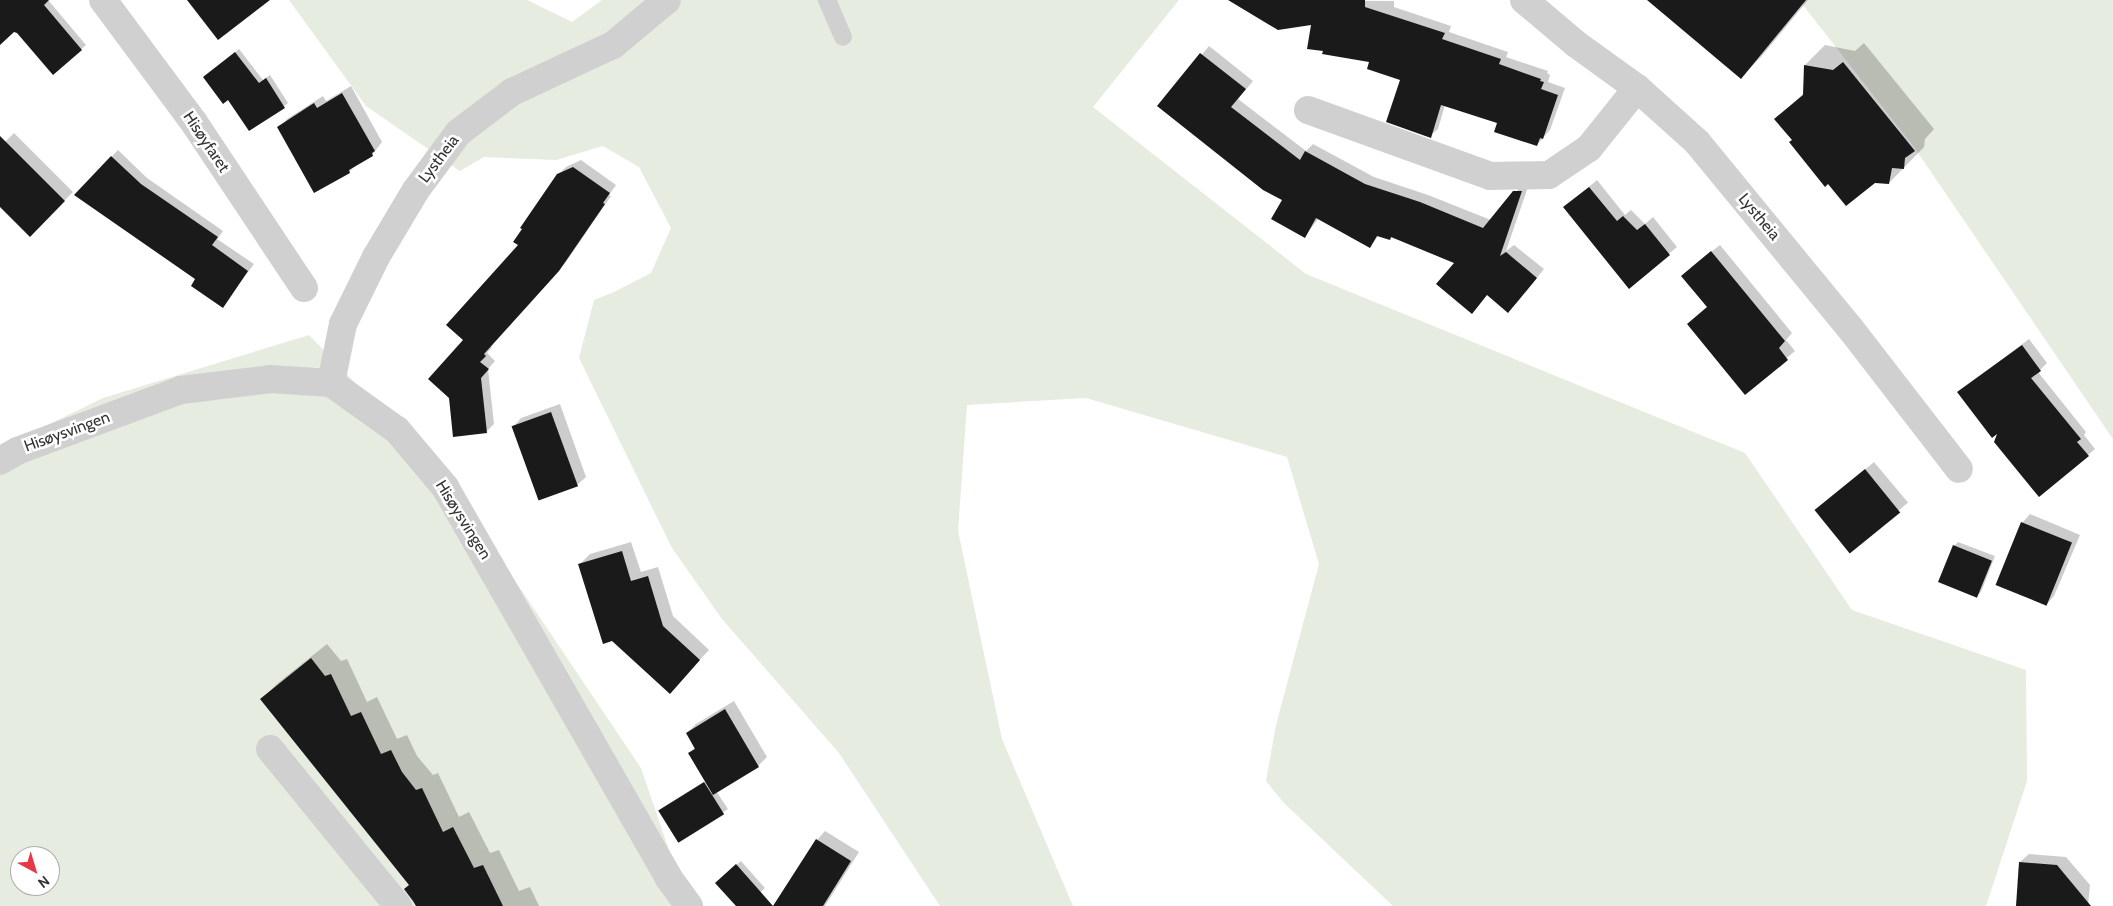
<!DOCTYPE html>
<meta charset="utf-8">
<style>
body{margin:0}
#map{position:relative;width:2113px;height:906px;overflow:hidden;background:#fff;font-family:Cabin,sans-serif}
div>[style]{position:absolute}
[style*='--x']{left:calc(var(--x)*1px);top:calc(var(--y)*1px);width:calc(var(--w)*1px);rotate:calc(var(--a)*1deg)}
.green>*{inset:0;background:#e6ecdf}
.shadow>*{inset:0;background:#0003;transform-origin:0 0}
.building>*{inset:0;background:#1a1a1a;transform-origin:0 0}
.service>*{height:18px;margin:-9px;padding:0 9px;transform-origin:9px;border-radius:9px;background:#d0d0d0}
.minor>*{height:28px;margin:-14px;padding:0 14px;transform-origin:14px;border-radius:14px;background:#d0d0d0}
span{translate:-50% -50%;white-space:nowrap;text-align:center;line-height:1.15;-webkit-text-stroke:5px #fff;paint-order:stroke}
.street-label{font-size:16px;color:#333}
.north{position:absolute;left:10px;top:846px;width:50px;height:50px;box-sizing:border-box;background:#fff;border:1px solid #adadad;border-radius:50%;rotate:141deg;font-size:14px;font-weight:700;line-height:20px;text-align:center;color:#333}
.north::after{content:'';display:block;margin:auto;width:18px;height:22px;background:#e63946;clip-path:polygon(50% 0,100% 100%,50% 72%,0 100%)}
</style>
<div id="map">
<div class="green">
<div style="clip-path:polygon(289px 0,527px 0,572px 22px,602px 0,1179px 0,1093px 107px,1306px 274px,1745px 453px,1852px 610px,2026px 670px,2027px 781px,1986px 906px,1393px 906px,1283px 802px,1266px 781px,1276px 725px,1319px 564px,1287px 457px,1086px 398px,967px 405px,958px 531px,1002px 739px,1073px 906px,940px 906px,839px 753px,722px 619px,672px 548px,579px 358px,594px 300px,614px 292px,651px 273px,671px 228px,639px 167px,603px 146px,556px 160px,484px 157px,460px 171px,366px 106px)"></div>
<div style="clip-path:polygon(1799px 0,2113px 0,2113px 439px,1914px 147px)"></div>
<div style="clip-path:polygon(evenodd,309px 335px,444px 475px,641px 768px,688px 906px,0 906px,0 448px,103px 398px,309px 335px,20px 856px,50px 856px,50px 886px,20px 886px,20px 856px)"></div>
</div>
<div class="shadow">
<div style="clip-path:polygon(10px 0,48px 0,86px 45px,53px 73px,18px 32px,0 30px,0 9px)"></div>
<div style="clip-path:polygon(1243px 0,1394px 1px,1394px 7px,1451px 26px,1449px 32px,1508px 52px,1506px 57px,1548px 71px,1547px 73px,1550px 75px,1548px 82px,1565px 88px,1550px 130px,1537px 145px,1498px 122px,1445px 105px,1438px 129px,1430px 136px,1401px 79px,1370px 61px,1324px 50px,1313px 24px)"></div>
<div style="clip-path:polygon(1660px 0,1808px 0,1761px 57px,1741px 77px)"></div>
<div style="clip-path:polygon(1864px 43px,1934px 129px,1925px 139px,1924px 147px,1889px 183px,1794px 140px,1776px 119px,1805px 92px,1805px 65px,1825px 45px,1855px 51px)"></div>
<div style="clip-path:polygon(1209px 46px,1253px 81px,1238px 99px,1306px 151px,1313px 144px,1374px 177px,1428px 195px,1491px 220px,1523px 184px,1529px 184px,1506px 251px,1514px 245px,1544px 269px,1516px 304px,1456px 262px,1393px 236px,1390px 239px,1379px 235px,1370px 246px,1319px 218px,1305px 236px,1283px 199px,1159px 106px)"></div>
<div style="clip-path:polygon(239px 49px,263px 80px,270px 75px,288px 103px,250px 130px,209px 74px)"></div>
<div style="clip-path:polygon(351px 86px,382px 142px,372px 155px,358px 163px,349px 172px,279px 128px,287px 119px,323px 96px,326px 101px)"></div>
<div style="clip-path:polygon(14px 133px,73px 192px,30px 235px,0 205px,0 147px)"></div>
<div style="clip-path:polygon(118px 150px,147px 178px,223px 231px,217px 239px,254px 264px,223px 306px,197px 279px,76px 194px)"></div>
<div style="clip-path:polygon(581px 160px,616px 185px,609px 195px,611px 196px,566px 262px,491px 346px,492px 347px,487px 353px,495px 361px,488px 369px,494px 424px,486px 432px,465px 340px,558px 175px,566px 167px)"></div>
<div style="clip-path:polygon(1597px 180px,1625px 215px,1631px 210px,1645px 224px,1653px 217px,1677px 247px,1629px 287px,1565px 207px)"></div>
<div style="clip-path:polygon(1720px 245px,1792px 333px,1786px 340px,1795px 351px,1745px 393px,1690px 268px)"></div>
<div style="clip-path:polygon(2029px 339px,2047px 363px,2038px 372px,2086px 432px,2084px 435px,2095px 449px,2088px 455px,2000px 430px,1959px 392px)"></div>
<div style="clip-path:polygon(560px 404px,586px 477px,577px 485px,513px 427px,521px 418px)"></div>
<div style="left:1874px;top:462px;width:53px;height:75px;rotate:50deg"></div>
<div style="clip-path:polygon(2030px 514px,2080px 535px,2054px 596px,2046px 605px,2022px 523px)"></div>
<div style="clip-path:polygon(631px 542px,641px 572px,658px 567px,673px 616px,709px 650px,679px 682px,580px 564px,590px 554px)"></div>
<div style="clip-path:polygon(1958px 542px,1995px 556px,1981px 592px,1977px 596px,1954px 546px)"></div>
<div style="clip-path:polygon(327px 644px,341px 661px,347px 659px,367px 702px,377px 697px,397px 739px,407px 735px,417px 756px,433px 775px,438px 773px,459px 817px,469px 812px,490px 853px,499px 850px,519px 891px,530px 887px,539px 906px,428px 906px,262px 699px,278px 683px)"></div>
<div style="clip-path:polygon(734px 701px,767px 757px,758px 766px,716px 791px,728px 809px,680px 841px,661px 811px,706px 781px,689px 753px,695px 747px,687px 733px,696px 724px)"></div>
<div style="clip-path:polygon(825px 831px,859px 852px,825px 906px,775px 906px,817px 840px)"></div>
<div style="clip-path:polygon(2029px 854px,2066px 857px,2090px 885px,2088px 906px,2017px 906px,2020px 862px)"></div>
<div style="clip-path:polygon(741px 861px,765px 888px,745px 906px,737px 906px,721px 879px)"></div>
</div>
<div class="building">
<div style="clip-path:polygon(0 0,49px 0,44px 5px,82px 50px,53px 75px,17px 33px,14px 32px,0 45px)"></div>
<div style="clip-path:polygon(187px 0,270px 0,218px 40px)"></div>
<div style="clip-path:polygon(1228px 0,1365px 0,1365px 7px,1445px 33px,1442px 39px,1501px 59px,1499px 64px,1541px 79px,1540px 81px,1544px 82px,1541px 89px,1558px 95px,1543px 139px,1540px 138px,1537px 146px,1494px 132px,1497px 123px,1441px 105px,1431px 138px,1386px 122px,1400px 80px,1367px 69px,1369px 62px,1322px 54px,1323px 51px,1307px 49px,1311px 25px,1278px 30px)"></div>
<div style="clip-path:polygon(1647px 0,1806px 0,1741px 79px)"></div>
<div style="clip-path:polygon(235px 52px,259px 83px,266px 78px,285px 108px,249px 131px,228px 100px,223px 104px,203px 77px)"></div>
<div style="clip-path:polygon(1200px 53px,1246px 89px,1231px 107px,1300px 160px,1305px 151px,1365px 184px,1420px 202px,1483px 228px,1513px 191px,1522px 191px,1500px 256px,1506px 252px,1537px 278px,1508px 313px,1487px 295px,1472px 314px,1436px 284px,1454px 263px,1391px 237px,1390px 240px,1377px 236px,1370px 248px,1316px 218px,1305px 238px,1271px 219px,1282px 200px,1263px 190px,1157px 106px)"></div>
<div style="clip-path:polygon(1843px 62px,1915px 151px,1905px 158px,1904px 169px,1892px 168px,1889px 184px,1875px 183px,1846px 206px,1828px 184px,1825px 187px,1789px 142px,1792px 140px,1774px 119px,1803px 95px,1804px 65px,1833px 70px)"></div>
<div style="clip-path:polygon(342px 93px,375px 151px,372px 153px,373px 156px,349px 170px,350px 173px,314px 193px,277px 127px,314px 103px,317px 108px)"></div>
<div style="clip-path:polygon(0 136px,65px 201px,30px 237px,0 207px)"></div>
<div style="clip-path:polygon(111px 156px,141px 184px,218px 237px,212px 245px,248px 271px,223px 308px,191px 286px,195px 279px,74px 195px)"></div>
<div style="clip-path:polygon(573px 167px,610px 193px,603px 203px,605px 204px,559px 271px,484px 354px,486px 356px,480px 362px,489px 369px,481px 378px,487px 433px,453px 437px,449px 398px,428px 379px,463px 340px,446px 325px,518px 245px,513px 242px,522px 229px,520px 228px,557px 174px)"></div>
<div style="clip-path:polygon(1589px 187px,1617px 221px,1623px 216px,1637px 230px,1645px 224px,1670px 255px,1629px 289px,1563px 207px)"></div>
<div style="clip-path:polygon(1711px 251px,1785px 341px,1779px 348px,1788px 360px,1745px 395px,1687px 324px,1707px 307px,1681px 276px)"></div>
<div style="clip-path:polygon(2022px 345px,2041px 371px,2031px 378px,2081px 439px,2077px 442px,2089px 456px,2039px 497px,1994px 442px,1997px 434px,1992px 438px,1957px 392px)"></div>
<div style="left:551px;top:412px;width:79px;height:42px;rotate:70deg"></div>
<div style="left:1865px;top:469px;width:56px;height:65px;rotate:51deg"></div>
<div style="left:2021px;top:522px;width:55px;height:68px;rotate:22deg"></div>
<div style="left:1953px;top:545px;width:42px;height:40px;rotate:22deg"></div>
<div style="clip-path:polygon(622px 551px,631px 581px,648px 576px,663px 626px,700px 660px,670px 694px,612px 641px,603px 644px,578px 564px)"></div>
<div style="clip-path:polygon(311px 658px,325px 676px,331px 674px,351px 716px,361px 712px,381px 754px,391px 750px,402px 772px,416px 790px,422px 788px,443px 832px,453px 827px,474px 868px,483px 865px,503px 906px,416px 906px,413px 901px,404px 889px,409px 885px,260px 699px)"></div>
<div style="clip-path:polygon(725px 709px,759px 767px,713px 795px,688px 753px,695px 749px,686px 733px)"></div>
<div style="left:704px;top:782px;width:38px;height:54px;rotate:58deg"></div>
<div style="clip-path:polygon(816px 839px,851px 861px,823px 906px,736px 906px,715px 883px,736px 864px,773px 906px)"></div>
<div style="clip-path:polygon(2019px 862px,2057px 865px,2091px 906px,2016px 906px)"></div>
</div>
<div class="service">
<div style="--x:827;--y:0;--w:40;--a:66.6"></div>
</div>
<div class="minor">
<div style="--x:103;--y:0;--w:154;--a:53.4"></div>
<div style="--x:195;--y:124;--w:197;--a:56.4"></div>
<div style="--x:1524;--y:0;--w:68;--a:40.2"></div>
<div style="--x:1576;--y:44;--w:75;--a:35.8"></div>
<div style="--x:1637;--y:88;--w:81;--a:42"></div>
<div style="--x:1697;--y:142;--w:241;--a:50.6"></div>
<div style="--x:1850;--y:328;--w:178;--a:52.3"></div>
<div style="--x:1308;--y:110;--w:194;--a:19.9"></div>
<div style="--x:1490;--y:176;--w:59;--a:-1"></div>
<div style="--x:1549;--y:175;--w:48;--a:-34"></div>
<div style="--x:1589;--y:148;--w:77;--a:-51.3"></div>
<div style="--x:331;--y:383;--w:60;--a:-78.5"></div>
<div style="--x:343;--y:324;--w:75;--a:-63.8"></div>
<div style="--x:376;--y:257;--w:78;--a:-59.2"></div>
<div style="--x:416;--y:190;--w:71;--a:-53.6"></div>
<div style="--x:458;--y:133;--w:68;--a:-37.2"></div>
<div style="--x:512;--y:92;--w:111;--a:-25"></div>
<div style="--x:613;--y:45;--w:70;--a:-39.8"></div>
<div style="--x:0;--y:461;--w:20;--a:-30"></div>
<div style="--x:17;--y:451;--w:175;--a:-20.4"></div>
<div style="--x:181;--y:390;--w:90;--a:-7"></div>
<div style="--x:270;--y:379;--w:61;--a:3.8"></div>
<div style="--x:331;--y:383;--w:81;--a:35.5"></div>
<div style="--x:397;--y:430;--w:75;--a:49.9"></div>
<div style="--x:445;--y:487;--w:449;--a:60.2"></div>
<div style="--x:668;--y:877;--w:36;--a:54"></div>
<div style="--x:270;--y:749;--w:203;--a:50.8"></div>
</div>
<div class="street-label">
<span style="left:206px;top:142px;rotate:56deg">Hisøyfaret</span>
<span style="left:439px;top:159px;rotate:-53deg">Lystheia</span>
<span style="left:1759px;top:217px;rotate:50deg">Lystheia</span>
<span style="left:67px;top:432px;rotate:-20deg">Hisøysvingen</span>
<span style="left:463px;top:520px;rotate:58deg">Hisøysvingen</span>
</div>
<div class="north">N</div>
</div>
